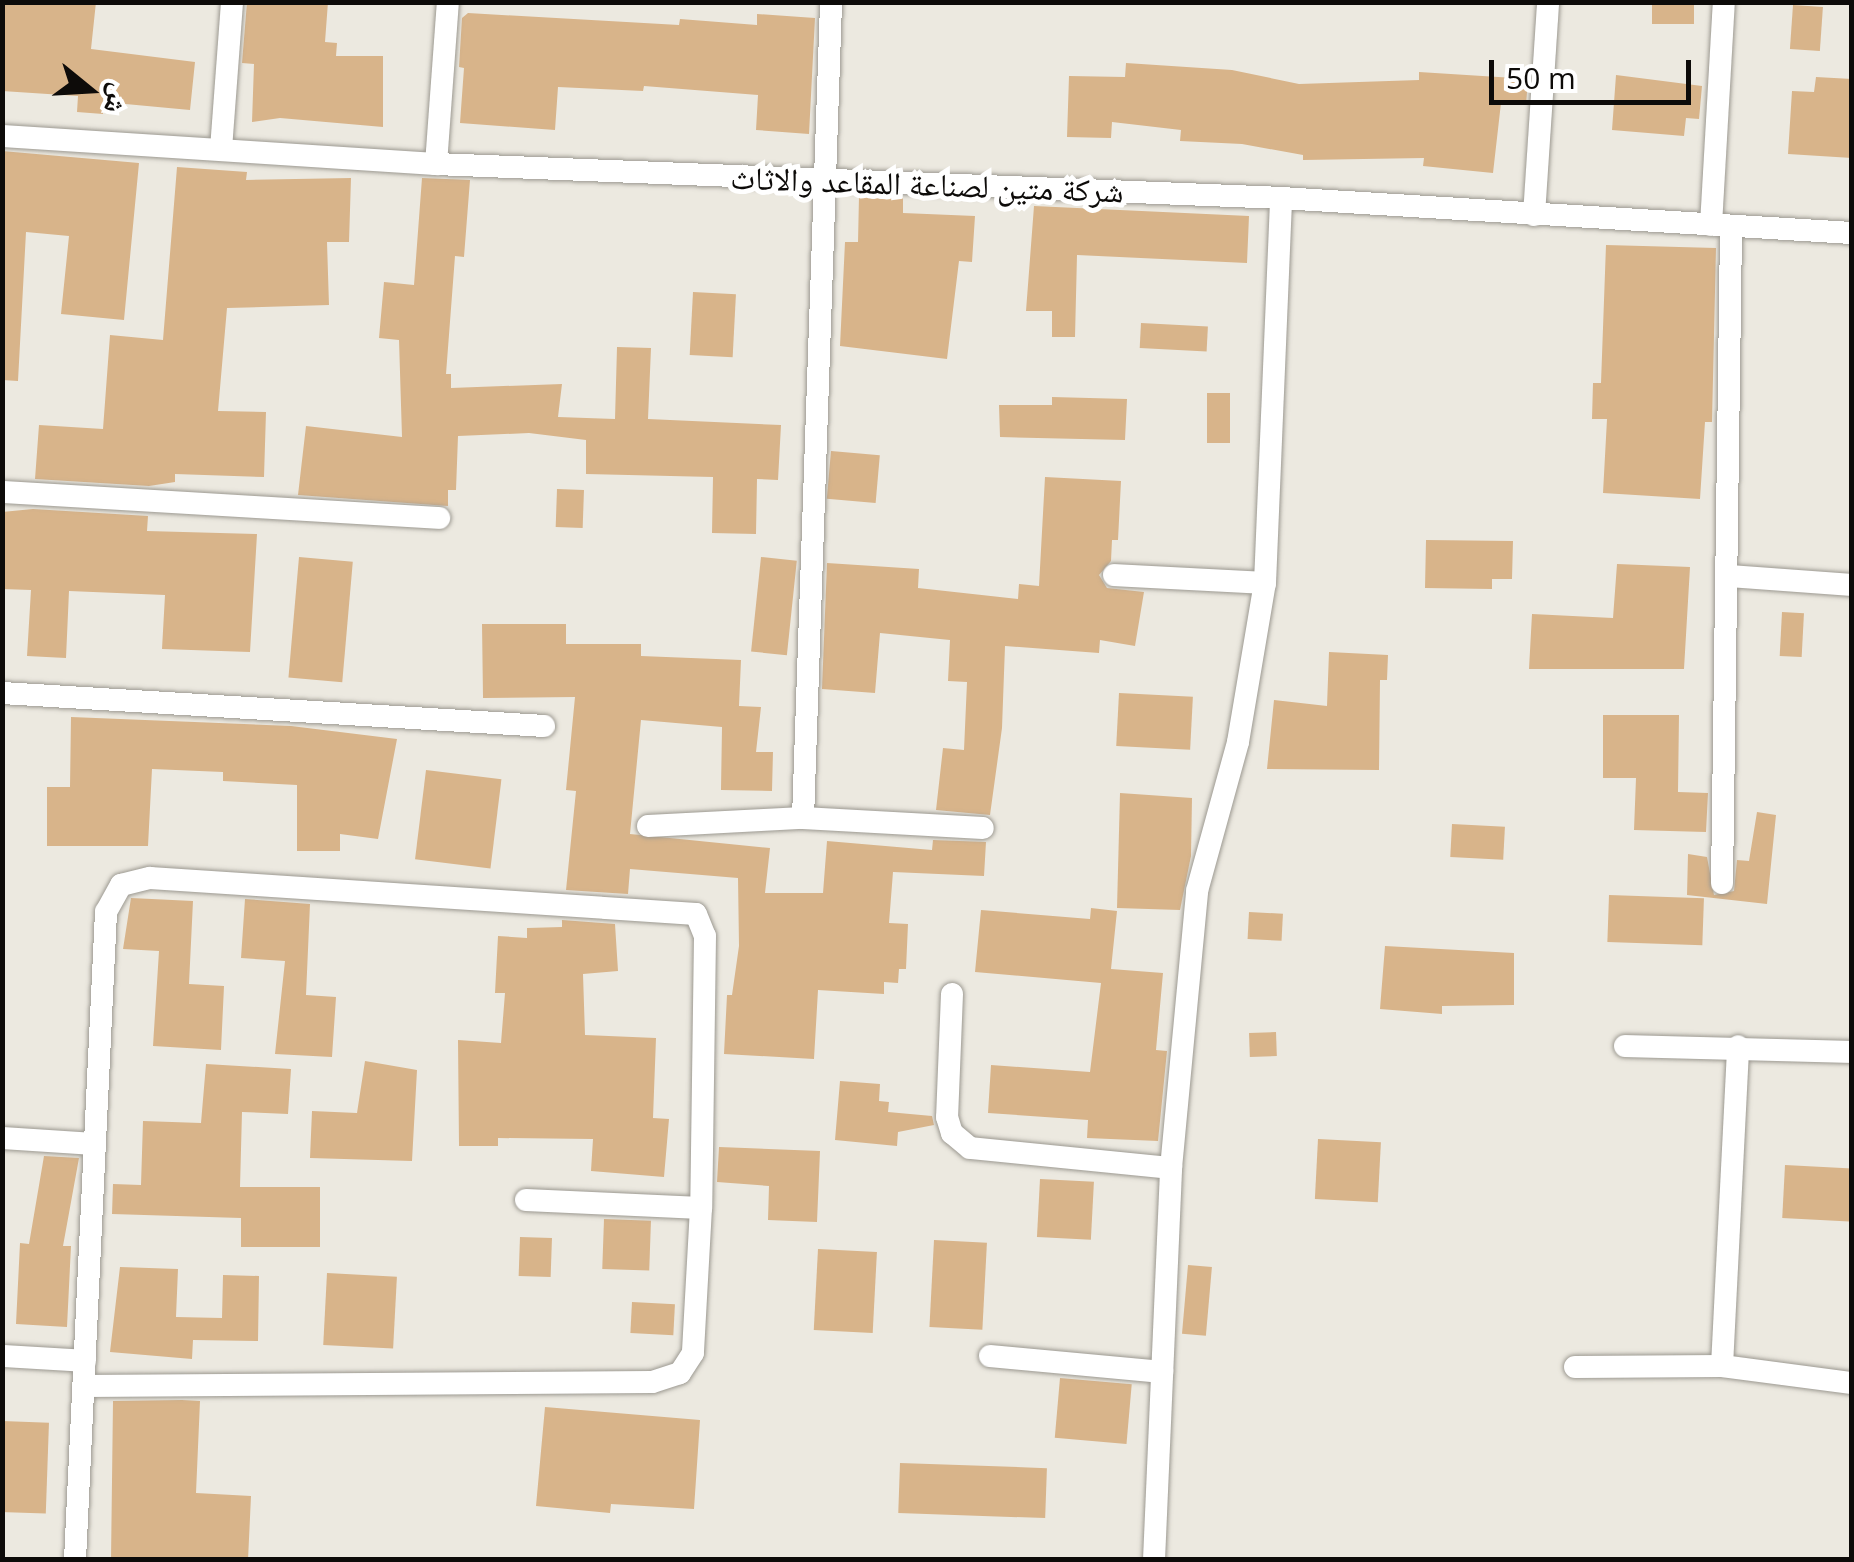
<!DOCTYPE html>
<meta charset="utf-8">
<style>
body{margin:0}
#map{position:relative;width:1854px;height:1562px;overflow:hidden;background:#ece9e0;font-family:"Open Sans","Noto Naskh Arabic",sans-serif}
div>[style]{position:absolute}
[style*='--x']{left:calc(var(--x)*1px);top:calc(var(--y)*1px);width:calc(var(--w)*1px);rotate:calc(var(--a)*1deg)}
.building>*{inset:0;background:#d8b48a;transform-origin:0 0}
.roads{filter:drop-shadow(0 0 2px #9c9991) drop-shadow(0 0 2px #9c9991)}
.minor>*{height:22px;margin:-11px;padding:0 11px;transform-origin:11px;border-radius:11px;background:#fff}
span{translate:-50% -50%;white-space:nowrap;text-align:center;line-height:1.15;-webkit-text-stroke:10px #fff;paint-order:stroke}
.street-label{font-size:32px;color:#0d0b09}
.frame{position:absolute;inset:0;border:5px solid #0d0b09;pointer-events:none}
.north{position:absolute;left:40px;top:40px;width:100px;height:100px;-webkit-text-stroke:8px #fff;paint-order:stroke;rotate:108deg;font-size:28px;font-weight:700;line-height:40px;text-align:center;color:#0d0b09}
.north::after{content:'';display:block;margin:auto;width:35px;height:45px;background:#0d0b09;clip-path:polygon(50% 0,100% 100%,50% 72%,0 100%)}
.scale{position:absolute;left:1489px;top:60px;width:202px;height:45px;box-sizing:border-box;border:5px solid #0d0b09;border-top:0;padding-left:12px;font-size:30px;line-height:35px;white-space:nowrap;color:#0d0b09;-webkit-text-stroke:8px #fff;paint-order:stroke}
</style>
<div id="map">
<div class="building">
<div style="clip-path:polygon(2px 2px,96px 2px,91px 49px,195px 62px,190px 110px,104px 102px,103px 114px,77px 112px,78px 96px,2px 91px)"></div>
<div style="clip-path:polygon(247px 2px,328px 2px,325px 42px,337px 43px,336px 56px,383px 56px,383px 127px,280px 118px,252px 122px,254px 64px,242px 63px)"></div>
<div style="left:1652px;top:2px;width:42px;height:22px"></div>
<div style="left:1793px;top:5px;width:30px;height:44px;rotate:4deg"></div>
<div style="clip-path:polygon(468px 13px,679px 25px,680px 19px,757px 25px,757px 14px,815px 18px,809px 134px,756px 130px,758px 95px,644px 86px,643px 91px,558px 87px,555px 130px,460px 123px,464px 68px,459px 67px,462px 18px)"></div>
<div style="clip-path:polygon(1126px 63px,1232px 70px,1299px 84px,1419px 80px,1419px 72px,1528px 79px,1526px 105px,1501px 103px,1493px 173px,1423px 166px,1424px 158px,1303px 160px,1303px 155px,1242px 144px,1180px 141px,1181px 130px,1112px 122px,1111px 138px,1067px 137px,1069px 76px,1125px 77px)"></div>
<div style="clip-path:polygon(1616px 75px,1702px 86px,1699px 119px,1686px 118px,1684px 136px,1612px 130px)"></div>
<div style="clip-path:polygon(1816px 77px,1852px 79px,1852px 158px,1788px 154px,1792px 91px,1814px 92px)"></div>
<div style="clip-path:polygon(2px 151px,139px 163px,124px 320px,61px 314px,69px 236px,26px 232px,18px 381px,2px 380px)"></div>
<div style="clip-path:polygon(177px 167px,247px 172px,246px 180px,351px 178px,349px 242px,327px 242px,329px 305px,227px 308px,218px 411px,266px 412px,264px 477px,175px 474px,175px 482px,149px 486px,35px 479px,39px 425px,103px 429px,110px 335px,163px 340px)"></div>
<div style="clip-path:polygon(422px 178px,470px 180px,464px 257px,455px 256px,446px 374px,451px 374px,451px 388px,562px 384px,558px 417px,615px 419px,617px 347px,651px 348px,648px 419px,781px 425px,778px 480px,757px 479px,756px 534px,712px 533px,713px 477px,586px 474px,586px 440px,529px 433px,458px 436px,456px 490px,448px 490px,448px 506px,298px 495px,306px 426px,402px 437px,399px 340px,379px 338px,384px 282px,414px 285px)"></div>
<div style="clip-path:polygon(859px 196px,903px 198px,903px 213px,975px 216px,972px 262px,959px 261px,947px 359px,840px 346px,845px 242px,858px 242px)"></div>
<div style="clip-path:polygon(1034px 206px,1249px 216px,1247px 263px,1077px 255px,1075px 337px,1052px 337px,1052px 311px,1026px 311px)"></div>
<div style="clip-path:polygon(1606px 245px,1716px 248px,1712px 422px,1705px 422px,1700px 499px,1603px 493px,1607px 419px,1592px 419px,1593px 383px,1601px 383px)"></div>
<div style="left:693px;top:292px;width:43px;height:63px;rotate:3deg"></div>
<div style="left:1141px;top:323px;width:67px;height:25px;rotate:3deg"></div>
<div style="left:1207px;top:393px;width:23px;height:50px"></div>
<div style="clip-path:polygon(1052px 397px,1127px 399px,1125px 440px,1000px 437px,999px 405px,1052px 405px)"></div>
<div style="left:831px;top:451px;width:49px;height:48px;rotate:5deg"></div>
<div style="clip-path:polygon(1045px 477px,1121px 481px,1118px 540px,1112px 540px,1111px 561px,1099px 575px,1107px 588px,1144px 592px,1135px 646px,1100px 640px,1099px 653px,1005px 646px,1002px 728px,990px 815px,936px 810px,943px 748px,964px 750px,967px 682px,948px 681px,950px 640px,880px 633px,875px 693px,822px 689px,827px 563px,919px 569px,918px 588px,1018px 599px,1019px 584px,1039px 586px)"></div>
<div style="left:557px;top:489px;width:27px;height:38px;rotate:2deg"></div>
<div style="clip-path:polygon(33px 509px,148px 516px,147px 531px,257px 534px,250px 652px,162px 649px,165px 595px,69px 591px,66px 658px,27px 656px,31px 590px,2px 589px,2px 512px)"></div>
<div style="clip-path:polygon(1426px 540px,1513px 541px,1512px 579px,1492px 579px,1492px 589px,1425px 588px)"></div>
<div style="left:299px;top:557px;width:54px;height:121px;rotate:5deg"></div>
<div style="left:761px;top:557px;width:36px;height:95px;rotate:6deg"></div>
<div style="clip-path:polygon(1617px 564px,1690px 567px,1684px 669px,1529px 669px,1532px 614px,1613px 618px)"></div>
<div style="left:1782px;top:612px;width:22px;height:44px;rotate:3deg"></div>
<div style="clip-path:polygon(482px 624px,566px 624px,566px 644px,641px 644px,641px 656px,741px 660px,739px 706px,761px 707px,756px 752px,773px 752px,772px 791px,721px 790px,722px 727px,641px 720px,630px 834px,770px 848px,765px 893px,823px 893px,827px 841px,932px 850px,933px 840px,986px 842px,984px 876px,893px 872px,889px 923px,908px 924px,906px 969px,899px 969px,898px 983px,884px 982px,884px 994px,818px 990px,814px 1059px,724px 1054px,727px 995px,732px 995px,739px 946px,738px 878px,630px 869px,628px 894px,566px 890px,576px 791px,566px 790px,575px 697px,483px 698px)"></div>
<div style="clip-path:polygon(1329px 652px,1388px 655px,1387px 680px,1380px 680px,1379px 770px,1267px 769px,1274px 700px,1327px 706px)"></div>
<div style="left:1119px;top:693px;width:74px;height:53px;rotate:3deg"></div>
<div style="clip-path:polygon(1603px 715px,1679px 715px,1678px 792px,1708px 793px,1706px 832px,1634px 830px,1636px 778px,1603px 778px)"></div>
<div style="clip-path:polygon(71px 717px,291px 726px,397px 739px,378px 839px,340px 834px,340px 851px,297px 851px,297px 785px,223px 781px,223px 772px,152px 769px,148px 846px,47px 846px,47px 787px,70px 787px)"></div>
<div style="left:426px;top:770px;width:76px;height:90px;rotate:7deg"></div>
<div style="clip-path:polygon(1120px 793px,1192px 798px,1191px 856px,1180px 910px,1117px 908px)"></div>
<div style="clip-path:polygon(1757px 812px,1776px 815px,1767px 904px,1687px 895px,1688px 854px,1707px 857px,1714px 895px,1734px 891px,1737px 860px,1749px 861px)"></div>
<div style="left:1452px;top:824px;width:53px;height:33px;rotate:3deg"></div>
<div style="left:1609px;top:895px;width:95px;height:47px;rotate:2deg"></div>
<div style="clip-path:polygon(131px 898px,193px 901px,189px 984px,224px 986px,221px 1050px,153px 1046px,159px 951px,123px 949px)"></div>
<div style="clip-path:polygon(245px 899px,310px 904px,306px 995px,336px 997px,332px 1057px,275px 1054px,285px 961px,241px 958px)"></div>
<div style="clip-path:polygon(1091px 908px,1117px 911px,1111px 969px,1163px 973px,1156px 1050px,1167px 1051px,1158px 1141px,1087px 1138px,1088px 1120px,988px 1113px,991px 1065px,1090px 1072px,1101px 983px,975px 972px,981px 910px,1090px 919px)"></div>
<div style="left:1249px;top:912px;width:34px;height:27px;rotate:3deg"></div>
<div style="clip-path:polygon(562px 920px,615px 924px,618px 971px,583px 974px,585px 1035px,656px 1038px,653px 1118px,669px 1119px,664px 1177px,591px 1171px,593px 1139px,498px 1138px,498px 1146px,459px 1146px,458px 1040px,501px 1043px,505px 993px,495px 993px,498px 936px,527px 938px,527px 928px,562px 927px)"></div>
<div style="clip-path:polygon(1385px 946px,1514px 953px,1514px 1005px,1442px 1006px,1442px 1014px,1380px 1009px)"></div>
<div style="left:1276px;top:1032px;width:24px;height:27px;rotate:88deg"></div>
<div style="clip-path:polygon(365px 1061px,417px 1070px,412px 1161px,310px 1158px,312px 1111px,357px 1113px)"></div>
<div style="clip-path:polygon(206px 1064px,291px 1069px,288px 1114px,242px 1112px,240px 1187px,320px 1187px,320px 1247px,241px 1247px,241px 1218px,112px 1214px,113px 1184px,141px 1185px,143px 1121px,201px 1123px)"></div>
<div style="clip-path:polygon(840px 1081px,880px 1084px,879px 1101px,889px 1102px,888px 1112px,932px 1116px,934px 1125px,898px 1132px,897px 1146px,835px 1140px)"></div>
<div style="left:1318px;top:1139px;width:63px;height:60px;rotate:3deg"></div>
<div style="clip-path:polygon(719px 1147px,820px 1151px,817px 1222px,768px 1220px,769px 1186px,717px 1182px)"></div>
<div style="clip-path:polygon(44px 1156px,79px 1158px,63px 1246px,71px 1246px,67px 1327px,16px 1324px,20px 1243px,29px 1244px)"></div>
<div style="left:1785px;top:1165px;width:67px;height:53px;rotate:3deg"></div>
<div style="left:1040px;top:1179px;width:54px;height:58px;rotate:3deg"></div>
<div style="left:604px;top:1219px;width:47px;height:50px;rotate:2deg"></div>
<div style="left:520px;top:1237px;width:32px;height:39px;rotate:2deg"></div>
<div style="left:934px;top:1240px;width:53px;height:87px;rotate:3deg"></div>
<div style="left:818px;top:1249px;width:59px;height:81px;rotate:3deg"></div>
<div style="left:1188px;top:1265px;width:24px;height:69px;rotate:5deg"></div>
<div style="clip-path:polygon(120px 1267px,178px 1269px,176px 1317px,222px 1318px,223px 1275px,259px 1276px,258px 1341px,193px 1340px,192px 1359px,110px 1352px)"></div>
<div style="left:327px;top:1273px;width:70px;height:72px;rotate:3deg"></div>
<div style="left:632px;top:1302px;width:43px;height:31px;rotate:3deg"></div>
<div style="left:1060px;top:1378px;width:72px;height:60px;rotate:5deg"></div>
<div style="clip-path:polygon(182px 1400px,200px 1401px,196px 1493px,251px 1496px,248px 1560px,111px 1560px,113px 1401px)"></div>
<div style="clip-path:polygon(545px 1407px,700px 1420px,694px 1509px,611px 1504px,610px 1513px,536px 1506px)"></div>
<div style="left:2px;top:1421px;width:47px;height:91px;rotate:2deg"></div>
<div style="left:900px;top:1463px;width:147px;height:50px;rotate:2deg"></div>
</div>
<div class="roads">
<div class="minor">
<div style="--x:2;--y:136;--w:435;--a:3.7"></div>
<div style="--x:436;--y:164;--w:846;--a:2.3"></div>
<div style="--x:1281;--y:198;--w:572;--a:3.51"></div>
<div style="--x:221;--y:149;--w:147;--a:-85.7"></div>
<div style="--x:436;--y:164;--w:162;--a:-85.8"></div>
<div style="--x:1534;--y:215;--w:213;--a:-86.2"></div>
<div style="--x:1711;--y:225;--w:223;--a:-86.7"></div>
<div style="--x:2;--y:492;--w:438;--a:3.4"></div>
<div style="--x:1114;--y:575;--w:151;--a:3"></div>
<div style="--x:1730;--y:576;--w:122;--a:4.2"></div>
<div style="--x:2;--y:693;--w:543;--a:3.48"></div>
<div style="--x:803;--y:818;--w:180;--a:3.2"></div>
<div style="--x:648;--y:826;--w:155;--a:-3"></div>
<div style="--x:803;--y:818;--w:816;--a:-88.03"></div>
<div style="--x:1722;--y:883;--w:656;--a:-89.21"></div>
<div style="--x:952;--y:994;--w:123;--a:92.3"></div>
<div style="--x:947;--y:1117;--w:17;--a:73"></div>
<div style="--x:952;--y:1133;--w:23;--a:40"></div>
<div style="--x:970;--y:1148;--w:202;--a:5.7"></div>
<div style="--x:1625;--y:1046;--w:227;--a:1.5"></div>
<div style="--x:2;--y:1138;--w:93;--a:3.7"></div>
<div style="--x:526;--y:1200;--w:175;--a:2.6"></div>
<div style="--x:2;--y:1356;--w:83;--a:3.4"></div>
<div style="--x:990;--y:1356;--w:173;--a:5.3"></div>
<div style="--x:1722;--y:1366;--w:320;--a:-87.1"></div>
<div style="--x:1575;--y:1367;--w:147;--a:-0.4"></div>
<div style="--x:1722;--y:1366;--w:131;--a:7.5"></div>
<div style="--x:75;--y:1560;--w:649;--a:-87.26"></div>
<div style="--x:106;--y:912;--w:31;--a:-61"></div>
<div style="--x:121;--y:885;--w:30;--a:-14"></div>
<div style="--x:150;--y:878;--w:547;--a:3.77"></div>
<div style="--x:696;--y:914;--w:24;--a:68"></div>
<div style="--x:705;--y:936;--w:272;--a:90.8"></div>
<div style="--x:701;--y:1208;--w:145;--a:93.2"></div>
<div style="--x:693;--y:1353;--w:24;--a:123"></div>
<div style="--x:680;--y:1373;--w:29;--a:162"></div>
<div style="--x:652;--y:1382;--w:568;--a:179.6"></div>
<div style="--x:1154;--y:1560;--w:392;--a:-87.5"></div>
<div style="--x:1171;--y:1168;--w:278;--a:-84.6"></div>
<div style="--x:1197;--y:891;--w:155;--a:-74.6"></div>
<div style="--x:1238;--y:742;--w:161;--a:-80.4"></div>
<div style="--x:1265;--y:583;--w:385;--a:-87.6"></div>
</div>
</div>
<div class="street-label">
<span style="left:927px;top:184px;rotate:2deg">شركة متين لصناعة المقاعد والاثاث</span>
</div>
<div class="frame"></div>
<div class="north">ش</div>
<div class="scale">50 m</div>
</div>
